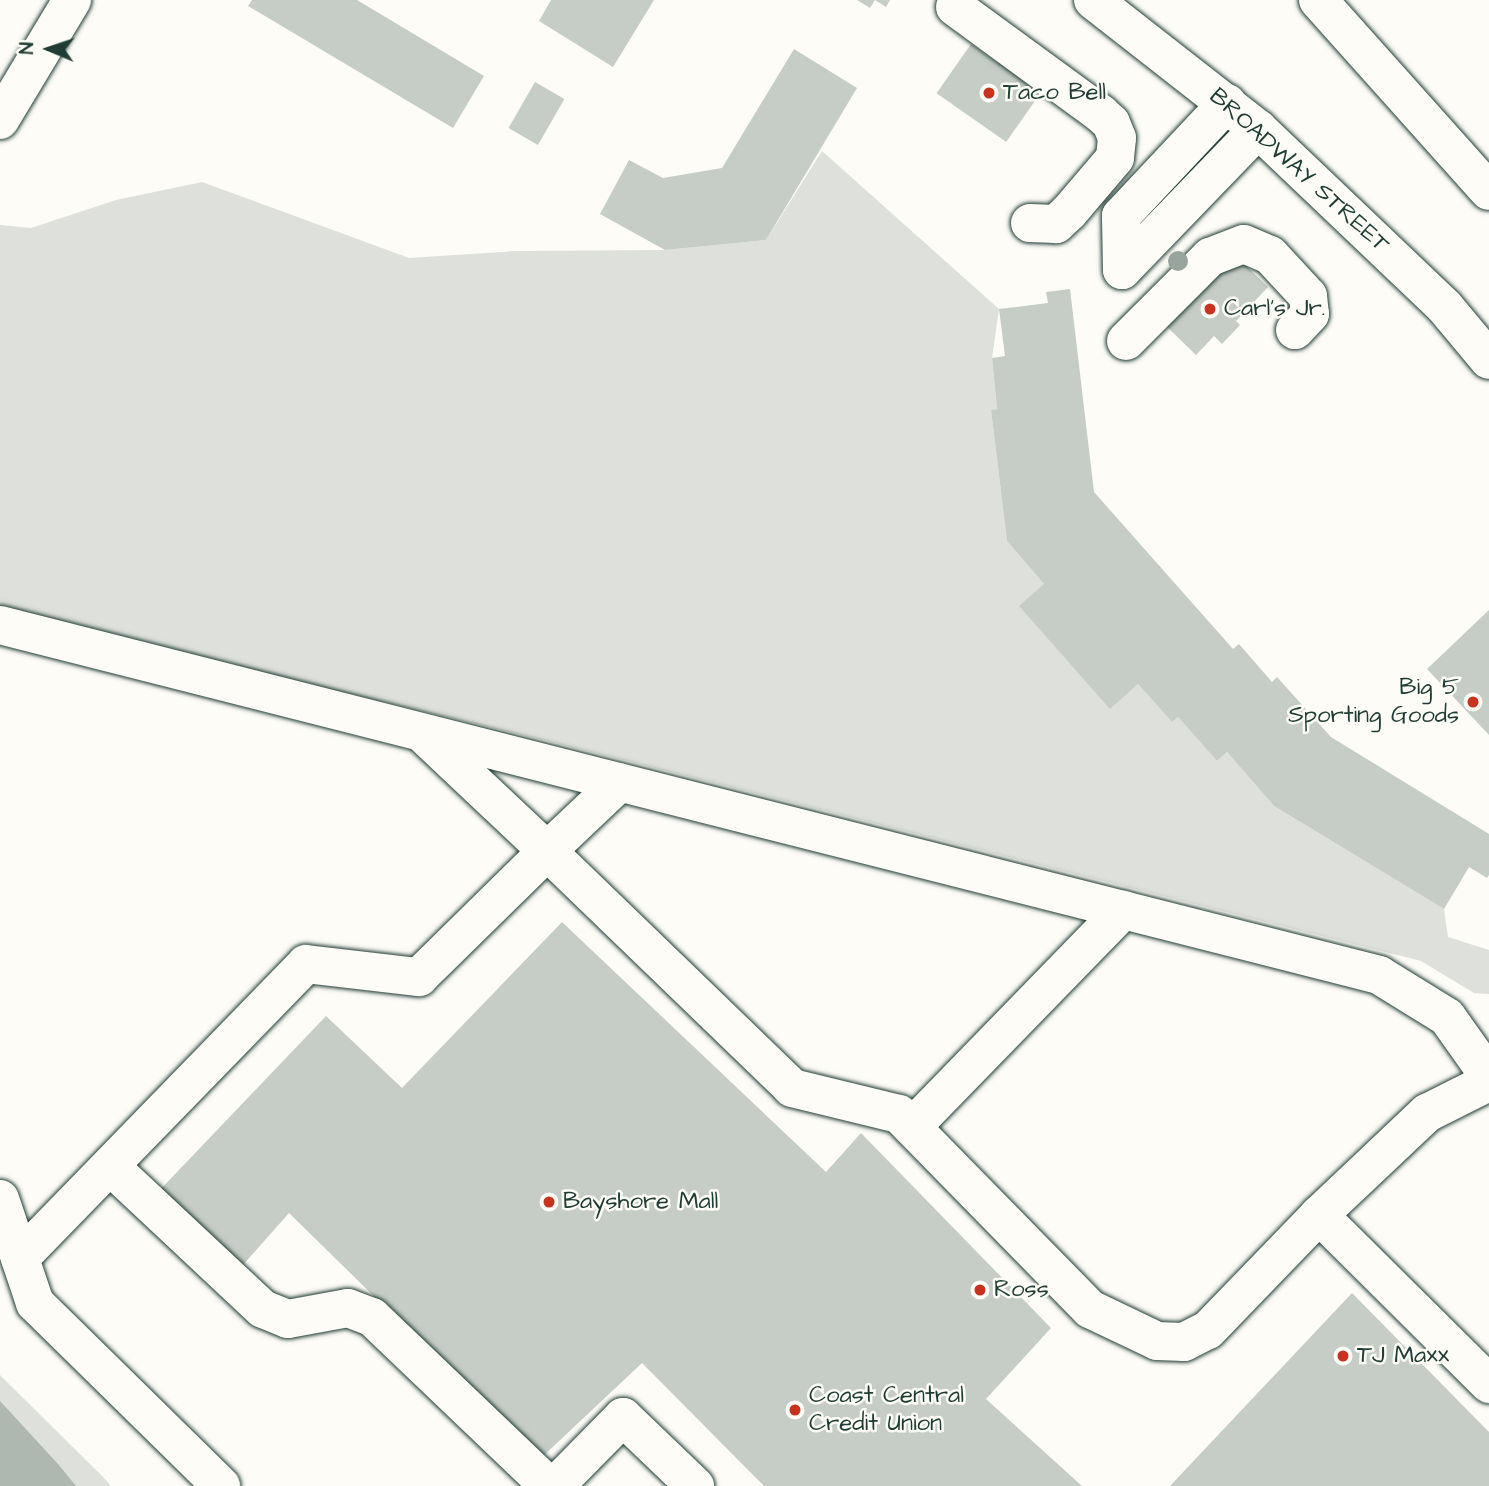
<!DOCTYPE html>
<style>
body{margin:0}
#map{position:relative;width:1489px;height:1486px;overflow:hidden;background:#fdfcf7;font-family:"Architects Daughter",sans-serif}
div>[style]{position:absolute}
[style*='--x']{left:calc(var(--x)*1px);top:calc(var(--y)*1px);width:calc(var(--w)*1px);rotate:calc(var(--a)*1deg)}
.green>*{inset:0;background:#dde0db}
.water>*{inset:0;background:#aeb8b1}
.building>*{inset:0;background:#c6cdc7;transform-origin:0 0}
.roads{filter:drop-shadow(0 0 2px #1f3d34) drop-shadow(0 0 2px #1f3d34)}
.minor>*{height:38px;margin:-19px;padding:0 19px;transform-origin:19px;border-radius:19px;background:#fdfcf7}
.major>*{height:38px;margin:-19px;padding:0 19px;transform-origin:19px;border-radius:19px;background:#fdfcf7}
.highway>*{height:38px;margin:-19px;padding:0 19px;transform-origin:19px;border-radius:19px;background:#fdfcf7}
.trees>*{width:20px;height:20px;margin:-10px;border-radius:50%;background:#98a59e}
.dots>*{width:19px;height:19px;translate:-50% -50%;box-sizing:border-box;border:4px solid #fdfcf7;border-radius:50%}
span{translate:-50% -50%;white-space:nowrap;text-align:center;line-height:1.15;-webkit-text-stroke:5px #fdfcf7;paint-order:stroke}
.poi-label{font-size:24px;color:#1f3d34}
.left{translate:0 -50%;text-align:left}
.right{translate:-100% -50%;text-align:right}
.street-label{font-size:24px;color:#1f3d34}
.north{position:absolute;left:14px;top:14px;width:70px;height:70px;-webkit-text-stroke:5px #fdfcf7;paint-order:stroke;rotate:272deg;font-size:19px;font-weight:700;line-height:28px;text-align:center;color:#1f3d34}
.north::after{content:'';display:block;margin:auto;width:24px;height:32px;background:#1f3d34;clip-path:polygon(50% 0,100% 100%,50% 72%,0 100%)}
</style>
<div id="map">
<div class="green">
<div style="clip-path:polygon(822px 151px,999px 309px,992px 358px,997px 409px,991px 410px,1007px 541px,1044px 584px,1110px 708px,1138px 684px,1172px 722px,1178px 717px,1217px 761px,1227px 752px,1274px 806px,1444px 909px,1448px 937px,1489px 950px,1489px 994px,1474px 993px,1421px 961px,544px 740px,0 610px,0 225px,31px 228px,116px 200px,202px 182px,409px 258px,516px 251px,665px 250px,766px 240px)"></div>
<div style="clip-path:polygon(0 1375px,102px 1476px,111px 1486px,0 1486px)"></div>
</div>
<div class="water">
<div style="clip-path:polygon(0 1401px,58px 1464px,76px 1486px,0 1486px)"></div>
</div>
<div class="building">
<div style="clip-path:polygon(252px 0,357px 0,484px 76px,453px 128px,248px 6px)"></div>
<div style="clip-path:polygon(551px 0,654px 0,613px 67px,539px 21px)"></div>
<div style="clip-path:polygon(857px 0,890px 0,886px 7px,875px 0,870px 8px)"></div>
<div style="left:971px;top:44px;width:85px;height:60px;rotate:35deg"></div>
<div style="clip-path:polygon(794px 49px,857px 88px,766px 240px,665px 250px,600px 214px,629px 160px,663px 178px,722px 168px)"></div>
<div style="left:535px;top:82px;width:34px;height:53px;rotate:30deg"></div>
<div style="clip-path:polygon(1235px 255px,1268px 287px,1236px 321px,1240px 325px,1222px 344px,1214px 336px,1196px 355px,1161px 321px)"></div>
<div style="clip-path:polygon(1070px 289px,1094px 492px,1233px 649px,1239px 644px,1272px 682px,1277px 677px,1331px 737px,1489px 834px,1489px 875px,1487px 878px,1469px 867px,1444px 909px,1274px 806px,1227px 752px,1217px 761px,1178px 717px,1172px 722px,1138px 684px,1110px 709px,1019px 606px,1044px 584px,1007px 541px,991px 410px,997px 409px,992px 358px,1005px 356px,999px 309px,1048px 303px,1046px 292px)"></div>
<div style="clip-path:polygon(1489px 610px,1489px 735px,1427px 669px)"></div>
<div style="clip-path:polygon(562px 922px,826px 1172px,861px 1133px,1051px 1328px,986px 1399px,1082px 1486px,764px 1486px,642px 1363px,540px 1459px,289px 1213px,241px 1267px,158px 1192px,326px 1016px,402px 1088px)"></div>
<div style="clip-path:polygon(1352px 1293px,1489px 1432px,1489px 1486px,1170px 1486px)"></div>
</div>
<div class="roads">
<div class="minor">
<div style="--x:955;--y:7;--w:181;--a:36.2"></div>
<div style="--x:1101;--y:114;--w:13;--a:42"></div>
<div style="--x:1111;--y:123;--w:16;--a:68"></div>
<div style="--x:1117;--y:138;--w:20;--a:96"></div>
<div style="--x:1115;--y:158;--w:71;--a:130.4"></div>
<div style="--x:1069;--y:212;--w:18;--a:137"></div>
<div style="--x:1056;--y:224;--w:26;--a:-178"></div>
<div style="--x:0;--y:120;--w:140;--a:-59"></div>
<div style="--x:1122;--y:270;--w:54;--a:-91.1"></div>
<div style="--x:1121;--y:216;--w:155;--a:-46.8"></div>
<div style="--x:1122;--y:270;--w:196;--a:-46"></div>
<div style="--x:1126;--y:341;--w:119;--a:-45"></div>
<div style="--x:1210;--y:257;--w:36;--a:-21"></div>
<div style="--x:1244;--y:244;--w:28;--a:23"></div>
<div style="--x:1270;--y:255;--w:56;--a:47.2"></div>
<div style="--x:1308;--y:296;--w:18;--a:84"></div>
<div style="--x:1310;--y:314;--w:22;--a:133"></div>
<div style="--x:0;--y:625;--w:1423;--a:14.24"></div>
<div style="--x:1379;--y:975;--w:80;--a:31.7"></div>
<div style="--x:1447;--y:1017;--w:72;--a:54.6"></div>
<div style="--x:423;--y:734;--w:170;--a:43.3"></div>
<div style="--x:547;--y:851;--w:100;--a:-43.4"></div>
<div style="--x:912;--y:1127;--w:303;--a:-45.8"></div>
<div style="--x:110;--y:1166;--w:209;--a:43.1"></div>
<div style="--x:263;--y:1309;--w:27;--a:22"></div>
<div style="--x:288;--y:1319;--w:61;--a:-10.4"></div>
<div style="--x:348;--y:1308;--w:26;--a:21"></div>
<div style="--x:372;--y:1317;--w:245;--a:43.7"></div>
<div style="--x:0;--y:1199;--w:110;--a:71.4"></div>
<div style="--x:35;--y:1303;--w:261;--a:44.5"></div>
<div style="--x:1319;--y:1215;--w:240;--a:44.8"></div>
<div style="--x:20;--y:1258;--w:410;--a:-45.8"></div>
<div style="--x:306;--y:964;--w:114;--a:6.6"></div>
<div style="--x:419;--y:977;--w:180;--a:-44.5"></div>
<div style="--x:547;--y:851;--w:341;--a:44"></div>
<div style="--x:792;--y:1088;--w:110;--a:13.7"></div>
<div style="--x:899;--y:1114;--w:273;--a:45.6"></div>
<div style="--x:1090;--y:1309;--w:74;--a:25.5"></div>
<div style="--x:1157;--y:1341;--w:27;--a:2"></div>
<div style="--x:1184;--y:1342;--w:27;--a:-27"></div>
<div style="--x:1208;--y:1330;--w:160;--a:-46"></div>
<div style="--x:1319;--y:1215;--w:149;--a:-43.4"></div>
<div style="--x:1427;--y:1113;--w:69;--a:-26.6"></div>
<div style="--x:555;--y:1486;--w:97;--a:-45.4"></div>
<div style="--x:623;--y:1417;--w:100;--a:43.8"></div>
</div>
<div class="major">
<div style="--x:1318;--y:0;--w:256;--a:48.2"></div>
</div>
<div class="highway">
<div style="--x:1093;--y:0;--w:209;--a:38"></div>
<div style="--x:1258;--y:129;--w:257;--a:43.6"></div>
<div style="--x:1444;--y:306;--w:70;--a:50.2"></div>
</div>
</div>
<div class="trees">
<div style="left:1178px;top:261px"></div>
</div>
<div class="dots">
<div style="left:989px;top:93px;background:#c8321e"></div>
<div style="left:1210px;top:309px;background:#c8321e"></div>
<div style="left:1473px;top:702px;background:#c8321e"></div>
<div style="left:549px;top:1202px;background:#c8321e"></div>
<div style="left:980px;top:1290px;background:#c8321e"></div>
<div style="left:1343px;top:1356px;background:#c8321e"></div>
<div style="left:795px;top:1410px;background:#c8321e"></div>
</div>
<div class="poi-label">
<span class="left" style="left:1003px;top:93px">Taco Bell</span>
<span class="left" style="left:1224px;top:309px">Carl's Jr.</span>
<span class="right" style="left:1459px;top:702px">Big 5<br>Sporting Goods</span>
<span class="left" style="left:563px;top:1202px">Bayshore Mall</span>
<span class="left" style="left:994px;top:1290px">Ross</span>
<span class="left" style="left:1357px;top:1356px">TJ Maxx</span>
<span class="left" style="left:809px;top:1410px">Coast Central<br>Credit Union</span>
</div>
<div class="street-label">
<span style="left:1299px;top:171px;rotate:42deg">BROADWAY STREET</span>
</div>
<div class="north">N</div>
</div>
